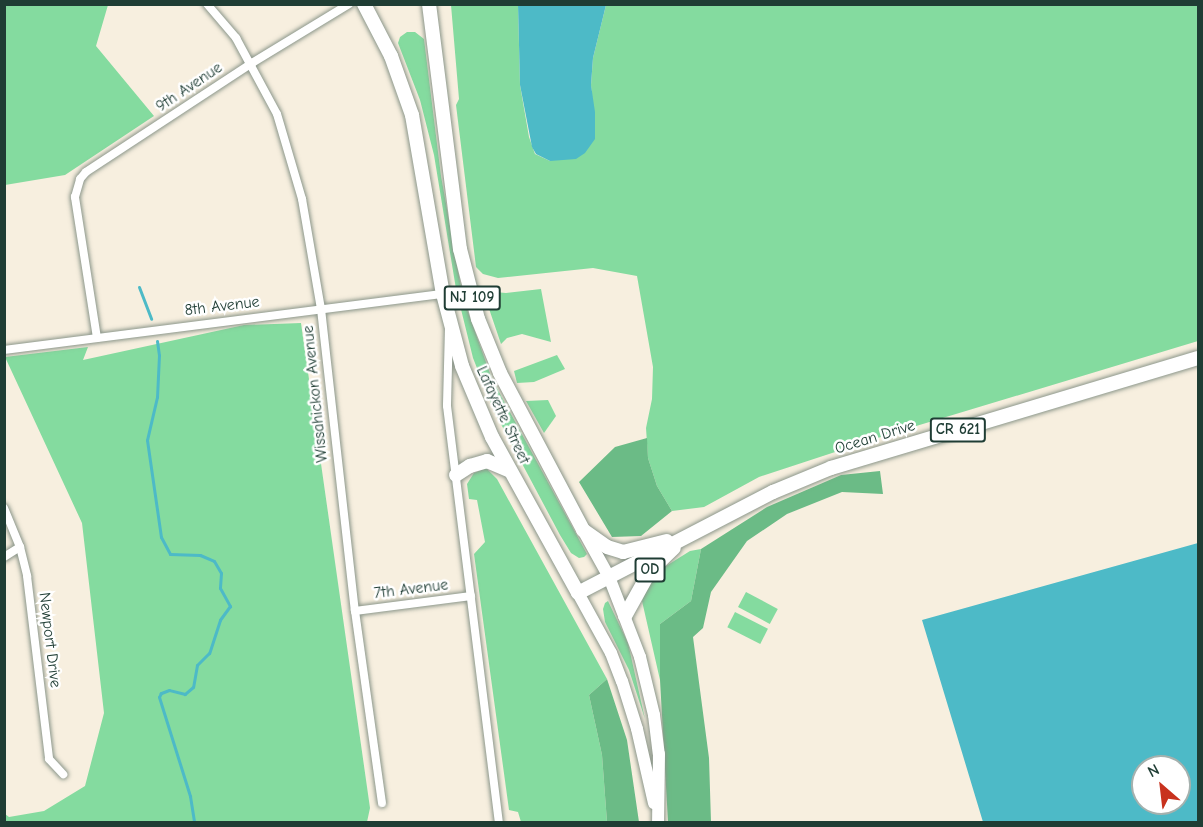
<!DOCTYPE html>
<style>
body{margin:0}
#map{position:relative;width:1203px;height:827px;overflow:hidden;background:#f7efdf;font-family:"Comic Neue",sans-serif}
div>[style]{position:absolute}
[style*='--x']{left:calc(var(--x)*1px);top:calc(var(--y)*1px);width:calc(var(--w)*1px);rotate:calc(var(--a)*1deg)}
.green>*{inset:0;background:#84db9f;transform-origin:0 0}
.forest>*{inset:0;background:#6bbb86}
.water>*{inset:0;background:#4dbac7}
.stream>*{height:3px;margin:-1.5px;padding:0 1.5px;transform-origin:1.5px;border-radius:1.5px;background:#4dbac7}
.roads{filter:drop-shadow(0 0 2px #8b968a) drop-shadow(0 0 2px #8b968a)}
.minor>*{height:8px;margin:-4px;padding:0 4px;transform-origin:4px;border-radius:4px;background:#fff}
.secondary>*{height:12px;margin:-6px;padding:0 6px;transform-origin:6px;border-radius:6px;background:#fff}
.primary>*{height:14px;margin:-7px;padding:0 7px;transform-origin:7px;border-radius:7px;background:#fff}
span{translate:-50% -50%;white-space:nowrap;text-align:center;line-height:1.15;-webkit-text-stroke:5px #fff;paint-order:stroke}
.shield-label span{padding:2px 4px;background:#fff;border:2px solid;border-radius:4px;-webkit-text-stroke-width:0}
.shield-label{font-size:15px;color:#1f3d34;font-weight:700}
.street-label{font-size:16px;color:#1f3d34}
.frame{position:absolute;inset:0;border:6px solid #1f3d34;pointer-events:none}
.north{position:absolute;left:1131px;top:755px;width:60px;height:60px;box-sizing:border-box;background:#fff;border:2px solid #a5b1ae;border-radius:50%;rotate:332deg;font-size:16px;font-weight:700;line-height:24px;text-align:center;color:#1f3d34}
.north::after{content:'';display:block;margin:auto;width:21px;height:27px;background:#c8321e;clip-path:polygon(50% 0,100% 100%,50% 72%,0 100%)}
</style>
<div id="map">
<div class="green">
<div style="clip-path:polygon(5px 4px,108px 5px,96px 46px,154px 116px,65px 175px,5px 185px)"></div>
<div style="clip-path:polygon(451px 5px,518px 5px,520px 85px,529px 137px,535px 154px,550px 161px,595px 129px,591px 85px,593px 58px,606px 5px,1198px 5px,1198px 341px,893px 433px,759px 477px,704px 507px,672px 511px,657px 486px,648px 458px,646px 428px,652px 399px,653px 367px,637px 276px,593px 268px,498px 278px,483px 274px,476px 267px,456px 105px,459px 99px)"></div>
<div style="clip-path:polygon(407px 32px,415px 32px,424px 39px,441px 176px,463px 298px,492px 379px,587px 554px,584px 557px,579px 558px,571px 553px,560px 535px,494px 411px,473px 358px,456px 289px,434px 155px,420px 100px,398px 43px,400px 37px)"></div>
<div style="clip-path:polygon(541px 289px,551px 342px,522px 334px,507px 338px,501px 344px,483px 291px,506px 293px)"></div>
<div style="clip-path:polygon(301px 323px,370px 808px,367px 822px,5px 822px,5px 814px,9px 817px,44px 811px,85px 786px,104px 713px,82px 523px,5px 357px,88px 347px,83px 360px,244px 325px)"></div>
<div style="clip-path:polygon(557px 355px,565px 369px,534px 382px,517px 383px,514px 371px)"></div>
<div style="clip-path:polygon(548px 400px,556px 416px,544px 433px,526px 401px)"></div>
<div style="clip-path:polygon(486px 468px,497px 479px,607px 679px,589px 695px,602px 755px,607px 822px,521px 822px,518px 812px,509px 810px,474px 554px,485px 542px,477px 500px,469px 499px,467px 484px,474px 473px)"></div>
<div style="clip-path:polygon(701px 549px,691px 601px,660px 624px,660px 680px,642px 601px,650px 580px,666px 566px,690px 551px)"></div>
<div style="left:746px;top:592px;width:36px;height:17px;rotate:28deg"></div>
<div style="clip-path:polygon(608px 601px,628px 643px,645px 719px,629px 670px,605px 622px,603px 609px,605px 603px)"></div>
<div style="left:735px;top:612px;width:37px;height:17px;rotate:27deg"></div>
</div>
<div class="forest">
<div style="clip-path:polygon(647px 438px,648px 458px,657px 486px,672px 511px,641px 536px,612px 537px,579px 482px,615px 447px)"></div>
<div style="clip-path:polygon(880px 471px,883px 494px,842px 492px,787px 514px,747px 541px,711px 592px,703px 628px,693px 637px,709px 758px,711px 822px,668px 822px,660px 680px,660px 624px,691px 601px,701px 549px,767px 507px,841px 475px)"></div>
<div style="clip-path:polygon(607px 679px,627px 740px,639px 822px,607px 822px,602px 755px,589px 695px)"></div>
</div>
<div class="water">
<div style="clip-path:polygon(518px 5px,606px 5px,593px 58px,591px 85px,595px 112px,595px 139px,585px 153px,576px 159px,550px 161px,536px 154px,532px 147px,520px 85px)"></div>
<div style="clip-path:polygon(evenodd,1198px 543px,1198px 822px,983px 822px,922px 620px,1198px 543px,1143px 767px,1179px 767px,1179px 803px,1143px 803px,1143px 767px)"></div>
</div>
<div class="stream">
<div style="--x:139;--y:287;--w:34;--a:69"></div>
<div style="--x:157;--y:341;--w:14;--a:82"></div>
<div style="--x:159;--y:355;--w:42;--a:92.7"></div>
<div style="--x:157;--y:397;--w:44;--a:103.1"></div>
<div style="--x:147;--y:440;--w:98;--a:81.8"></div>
<div style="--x:161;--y:537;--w:19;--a:62"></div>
<div style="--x:170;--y:554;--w:30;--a:2"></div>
<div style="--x:200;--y:555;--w:15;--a:23"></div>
<div style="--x:214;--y:561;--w:14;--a:60"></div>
<div style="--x:221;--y:573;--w:15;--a:94"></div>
<div style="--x:220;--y:588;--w:21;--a:61"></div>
<div style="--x:230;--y:606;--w:17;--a:126"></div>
<div style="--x:220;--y:620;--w:35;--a:108"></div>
<div style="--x:209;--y:653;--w:17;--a:135"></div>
<div style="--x:197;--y:665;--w:22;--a:100"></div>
<div style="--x:193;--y:687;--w:11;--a:139"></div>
<div style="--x:185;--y:694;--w:16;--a:-166"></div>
<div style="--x:169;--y:690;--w:9;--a:159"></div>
<div style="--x:161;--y:693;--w:4;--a:117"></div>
<div style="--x:159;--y:697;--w:104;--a:72.6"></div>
<div style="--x:190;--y:796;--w:26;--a:81"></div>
</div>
<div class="roads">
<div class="minor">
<div style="--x:207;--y:4;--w:45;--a:49.5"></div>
<div style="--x:236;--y:38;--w:86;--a:61.7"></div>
<div style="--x:277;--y:114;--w:89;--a:73.6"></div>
<div style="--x:302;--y:199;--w:112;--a:80.2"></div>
<div style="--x:321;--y:309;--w:304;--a:83.6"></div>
<div style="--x:355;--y:611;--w:194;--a:82"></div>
<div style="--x:449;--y:328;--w:78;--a:91.5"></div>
<div style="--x:447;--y:406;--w:419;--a:82.9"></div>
<div style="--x:97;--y:338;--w:143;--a:-98.9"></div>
<div style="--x:75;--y:197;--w:19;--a:-74"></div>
<div style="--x:80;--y:179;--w:9;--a:-49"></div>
<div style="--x:86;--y:172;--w:199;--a:-33.3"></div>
<div style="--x:252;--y:63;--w:114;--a:-31.3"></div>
<div style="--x:4;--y:350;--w:443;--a:-7.3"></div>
<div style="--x:4;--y:508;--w:42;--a:67.7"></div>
<div style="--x:20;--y:547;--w:30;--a:76"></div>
<div style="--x:27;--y:576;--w:184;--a:83.1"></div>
<div style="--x:49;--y:759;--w:21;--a:47"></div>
<div style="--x:4;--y:557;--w:19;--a:-32"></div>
<div style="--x:355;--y:611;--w:117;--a:-7.4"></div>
</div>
<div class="secondary">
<div style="--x:583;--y:530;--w:54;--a:61"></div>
<div style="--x:609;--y:577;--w:86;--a:68.8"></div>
<div style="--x:640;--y:657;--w:60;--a:76.4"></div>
<div style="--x:654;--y:715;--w:39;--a:83"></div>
<div style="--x:659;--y:754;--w:68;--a:90.8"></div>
<div style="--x:578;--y:593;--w:68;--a:61.2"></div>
<div style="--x:611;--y:653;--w:30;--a:69"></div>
<div style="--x:622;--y:681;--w:50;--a:72.6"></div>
<div style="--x:637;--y:729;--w:76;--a:77.1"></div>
</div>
<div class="primary">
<div style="--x:364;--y:4;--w:59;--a:62.6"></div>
<div style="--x:391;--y:56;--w:63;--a:70.4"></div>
<div style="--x:412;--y:115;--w:182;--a:80.2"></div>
<div style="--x:443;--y:294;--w:74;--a:75.2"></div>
<div style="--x:462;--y:366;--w:77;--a:67.1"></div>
<div style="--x:492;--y:437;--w:178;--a:61.1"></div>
<div style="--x:578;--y:593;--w:220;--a:-27.4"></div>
<div style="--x:773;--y:492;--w:63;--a:-22.5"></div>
<div style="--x:831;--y:468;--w:383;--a:-16.7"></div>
<div style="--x:429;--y:4;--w:247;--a:82.8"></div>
<div style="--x:460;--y:249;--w:72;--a:75.6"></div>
<div style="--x:478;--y:319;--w:58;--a:67.8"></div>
<div style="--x:500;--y:373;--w:178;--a:62.1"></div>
<div style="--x:583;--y:530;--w:29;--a:35"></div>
<div style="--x:607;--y:547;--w:17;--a:17"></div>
<div style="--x:623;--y:552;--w:45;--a:-14"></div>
<div style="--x:456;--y:475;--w:17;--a:-33"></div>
<div style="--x:470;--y:466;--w:18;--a:-16"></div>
<div style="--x:487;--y:461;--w:25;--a:23"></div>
<div style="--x:625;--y:616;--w:51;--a:-60.9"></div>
<div style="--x:650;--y:571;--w:33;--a:-44"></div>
</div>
</div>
<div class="shield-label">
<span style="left:472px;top:298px">NJ 109</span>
<span style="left:958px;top:430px">CR 621</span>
<span style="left:650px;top:570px">OD</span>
</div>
<div class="street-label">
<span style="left:189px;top:87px;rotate:-34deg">9th Avenue</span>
<span style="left:222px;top:306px;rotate:-7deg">8th Avenue</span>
<span style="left:315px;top:394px;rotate:-96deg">Wissahickon Avenue</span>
<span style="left:503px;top:415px;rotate:65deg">Lafayette Street</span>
<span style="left:875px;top:437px;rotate:-17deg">Ocean Drive</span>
<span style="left:411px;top:589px;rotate:-7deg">7th Avenue</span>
<span style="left:50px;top:640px;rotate:83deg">Newport Drive</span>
</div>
<div class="frame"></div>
<div class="north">N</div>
</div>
